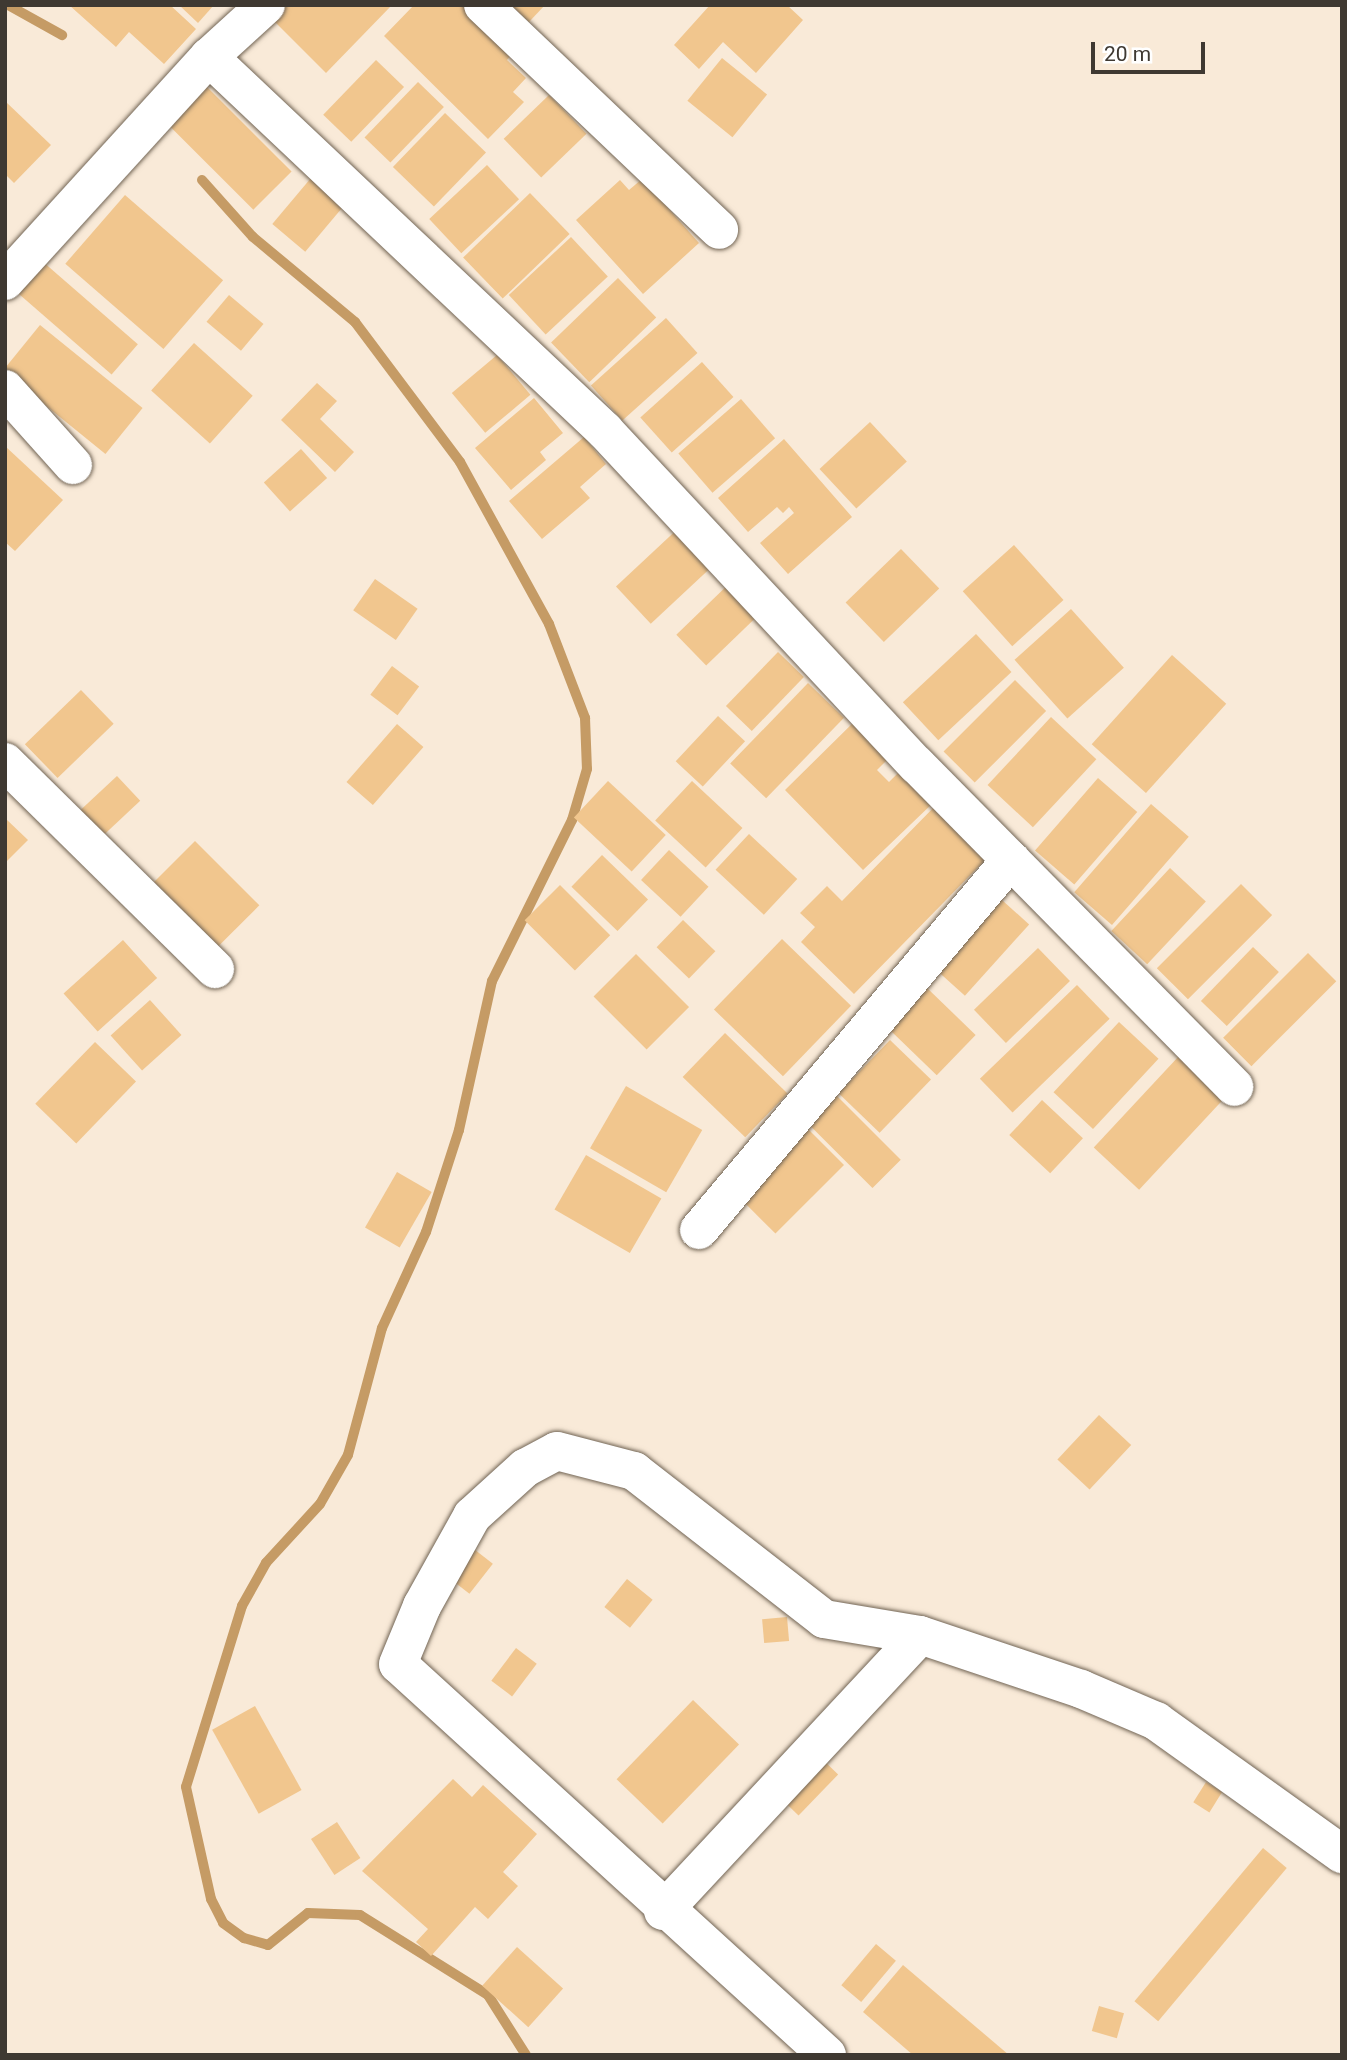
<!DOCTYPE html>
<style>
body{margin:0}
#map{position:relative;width:1347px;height:2060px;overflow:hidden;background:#f9ead8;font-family:Roboto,sans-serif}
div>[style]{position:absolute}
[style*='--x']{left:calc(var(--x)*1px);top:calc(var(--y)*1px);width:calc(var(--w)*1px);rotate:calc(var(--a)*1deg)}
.stream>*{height:10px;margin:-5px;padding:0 5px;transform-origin:5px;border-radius:5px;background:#c59b65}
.building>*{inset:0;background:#f1c68e;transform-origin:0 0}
.roads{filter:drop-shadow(0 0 2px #716454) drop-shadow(0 0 2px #716454)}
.minor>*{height:38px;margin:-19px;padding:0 19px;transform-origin:19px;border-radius:19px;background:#fff}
span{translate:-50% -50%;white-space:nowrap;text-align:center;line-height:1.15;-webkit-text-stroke:7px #fff;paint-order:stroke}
.frame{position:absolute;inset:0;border:7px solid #3f3932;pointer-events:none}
.scale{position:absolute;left:1091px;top:42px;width:114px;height:32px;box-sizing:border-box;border:4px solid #3f3932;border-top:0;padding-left:9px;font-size:21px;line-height:24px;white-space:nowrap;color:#3f3932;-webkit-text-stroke:5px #fff;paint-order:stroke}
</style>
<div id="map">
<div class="stream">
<div style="--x:8;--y:5;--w:62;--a:29.1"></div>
<div style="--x:202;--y:180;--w:76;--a:48.2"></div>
<div style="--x:253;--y:237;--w:133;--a:39.8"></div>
<div style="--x:355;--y:322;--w:175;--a:53.1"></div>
<div style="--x:460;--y:462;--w:185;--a:61.2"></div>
<div style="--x:549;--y:624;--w:101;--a:69"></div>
<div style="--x:585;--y:718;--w:51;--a:87.8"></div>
<div style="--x:587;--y:769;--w:53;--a:106.4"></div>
<div style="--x:572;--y:820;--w:180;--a:116.4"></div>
<div style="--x:492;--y:981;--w:153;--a:102.5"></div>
<div style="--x:459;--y:1130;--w:107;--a:107.9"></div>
<div style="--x:426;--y:1232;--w:106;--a:114.6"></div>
<div style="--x:382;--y:1328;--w:131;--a:105"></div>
<div style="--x:348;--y:1455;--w:56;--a:119.7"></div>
<div style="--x:320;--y:1504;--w:80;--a:132.5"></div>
<div style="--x:266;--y:1563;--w:49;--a:119.2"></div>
<div style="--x:242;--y:1606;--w:189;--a:107.2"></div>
<div style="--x:186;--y:1787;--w:115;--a:77.4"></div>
<div style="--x:211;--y:1899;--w:27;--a:63"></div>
<div style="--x:223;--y:1923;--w:26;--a:36"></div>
<div style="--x:244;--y:1938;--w:25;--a:16"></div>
<div style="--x:268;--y:1945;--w:51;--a:-38.7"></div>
<div style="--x:308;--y:1913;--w:52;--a:2.2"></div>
<div style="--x:360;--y:1915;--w:151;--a:32"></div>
<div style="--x:488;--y:1995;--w:71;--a:57.7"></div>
</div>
<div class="building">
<div style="clip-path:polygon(69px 5px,170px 5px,196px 29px,164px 64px,129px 32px,116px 47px)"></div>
<div style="clip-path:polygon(179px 5px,214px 5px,198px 23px)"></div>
<div style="clip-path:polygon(287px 5px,392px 5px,326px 73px,273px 20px)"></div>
<div style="clip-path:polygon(414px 5px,462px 5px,512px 54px,507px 60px,526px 78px,513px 92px,524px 102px,488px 139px,384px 36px)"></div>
<div style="clip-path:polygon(511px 5px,545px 5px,529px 22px)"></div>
<div style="clip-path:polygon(710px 5px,787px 5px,803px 20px,756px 73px,723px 42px,699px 69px,674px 45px)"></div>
<div style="left:722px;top:58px;width:58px;height:55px;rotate:39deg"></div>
<div style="left:376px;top:60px;width:39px;height:76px;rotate:44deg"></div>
<div style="left:418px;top:82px;width:36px;height:77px;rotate:44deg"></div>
<div style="left:206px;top:86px;width:121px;height:54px;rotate:45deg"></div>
<div style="left:549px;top:95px;width:54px;height:63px;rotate:46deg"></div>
<div style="clip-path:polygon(5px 101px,51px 145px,14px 183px,5px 174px)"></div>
<div style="left:445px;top:113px;width:57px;height:75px;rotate:44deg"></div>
<div style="left:487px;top:165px;width:47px;height:79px;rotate:47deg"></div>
<div style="left:316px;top:172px;width:43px;height:68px;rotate:40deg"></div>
<div style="clip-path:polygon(642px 179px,699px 243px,643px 294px,576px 220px,620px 180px,629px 190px)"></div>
<div style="left:530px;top:193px;width:57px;height:93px;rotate:46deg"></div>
<div style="left:125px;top:195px;width:130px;height:91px;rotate:41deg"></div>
<div style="left:571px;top:237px;width:54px;height:85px;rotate:47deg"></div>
<div style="left:42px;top:261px;width:127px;height:40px;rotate:41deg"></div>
<div style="left:618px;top:278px;width:55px;height:93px;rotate:46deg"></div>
<div style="left:229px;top:295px;width:45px;height:35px;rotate:40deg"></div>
<div style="left:666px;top:318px;width:47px;height:101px;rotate:48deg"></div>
<div style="left:40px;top:325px;width:132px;height:59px;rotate:39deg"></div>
<div style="left:194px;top:343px;width:79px;height:64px;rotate:42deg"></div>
<div style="left:497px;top:355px;width:52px;height:59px;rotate:50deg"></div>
<div style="left:702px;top:362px;width:47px;height:83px;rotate:48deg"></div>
<div style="clip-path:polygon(317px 383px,337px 401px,320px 419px,354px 452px,335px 472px,281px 420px)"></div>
<div style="clip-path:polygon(534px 398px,563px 433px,540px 452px,546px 460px,511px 490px,475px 448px)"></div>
<div style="left:741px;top:399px;width:52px;height:83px;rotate:49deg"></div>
<div style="left:870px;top:422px;width:54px;height:69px;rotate:47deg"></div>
<div style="clip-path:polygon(584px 437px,606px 464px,580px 487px,590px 498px,542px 539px,509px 501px)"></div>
<div style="clip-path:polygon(784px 439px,852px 517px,788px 574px,760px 543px,794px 513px,789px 507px,783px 513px,777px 507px,748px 532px,718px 498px)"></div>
<div style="clip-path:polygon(5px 446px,63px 500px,15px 551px,5px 542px)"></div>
<div style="left:301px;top:449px;width:39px;height:50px;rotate:48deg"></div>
<div style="left:684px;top:523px;width:51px;height:93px;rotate:47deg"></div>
<div style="left:1014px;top:545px;width:74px;height:69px;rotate:48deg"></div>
<div style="left:901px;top:549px;width:55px;height:77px;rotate:46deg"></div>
<div style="left:736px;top:577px;width:43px;height:83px;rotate:46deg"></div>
<div style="left:375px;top:579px;width:52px;height:38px;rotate:35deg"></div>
<div style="left:1071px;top:609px;width:79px;height:76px;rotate:48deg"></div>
<div style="left:976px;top:634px;width:52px;height:100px;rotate:47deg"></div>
<div style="left:778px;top:652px;width:36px;height:75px;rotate:44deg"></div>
<div style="left:1172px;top:655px;width:73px;height:120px;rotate:42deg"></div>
<div style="left:392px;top:666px;width:34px;height:36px;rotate:37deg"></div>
<div style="left:1015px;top:680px;width:44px;height:101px;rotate:45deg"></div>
<div style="left:808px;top:683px;width:50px;height:112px;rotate:44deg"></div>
<div style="left:81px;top:690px;width:47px;height:78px;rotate:46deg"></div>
<div style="left:718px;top:716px;width:37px;height:62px;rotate:43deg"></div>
<div style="clip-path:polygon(860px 716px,895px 752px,877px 770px,889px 782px,902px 769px,934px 802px,863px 870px,785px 790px)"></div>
<div style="left:1051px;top:717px;width:62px;height:93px;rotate:43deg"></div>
<div style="left:397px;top:724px;width:35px;height:77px;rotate:41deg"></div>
<div style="left:117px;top:776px;width:34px;height:55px;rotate:47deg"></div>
<div style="left:1098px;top:778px;width:52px;height:96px;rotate:41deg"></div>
<div style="left:608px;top:781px;width:79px;height:50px;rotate:43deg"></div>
<div style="left:692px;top:781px;width:69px;height:54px;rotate:43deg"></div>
<div style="clip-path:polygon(939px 802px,992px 853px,854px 994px,801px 942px,815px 927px,800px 913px,827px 886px,842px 901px)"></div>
<div style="left:1151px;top:804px;width:50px;height:117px;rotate:41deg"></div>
<div style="clip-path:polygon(5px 818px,28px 840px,5px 863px)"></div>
<div style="left:749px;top:834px;width:66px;height:49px;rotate:43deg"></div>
<div style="left:195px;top:841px;width:91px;height:58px;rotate:45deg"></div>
<div style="left:669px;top:850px;width:54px;height:41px;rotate:43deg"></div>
<div style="left:602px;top:855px;width:64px;height:44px;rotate:44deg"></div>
<div style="left:1170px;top:868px;width:49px;height:86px;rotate:43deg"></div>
<div style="left:1241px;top:884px;width:44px;height:119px;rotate:45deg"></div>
<div style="left:560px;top:885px;width:71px;height:50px;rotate:45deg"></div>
<div style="left:992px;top:891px;width:50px;height:96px;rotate:42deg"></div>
<div style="left:683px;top:920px;width:45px;height:38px;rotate:44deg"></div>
<div style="left:782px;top:939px;width:96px;height:98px;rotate:44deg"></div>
<div style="left:123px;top:940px;width:51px;height:80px;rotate:48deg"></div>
<div style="left:1253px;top:947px;width:36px;height:75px;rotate:44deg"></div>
<div style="left:1038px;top:948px;width:46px;height:89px;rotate:46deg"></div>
<div style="left:1308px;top:953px;width:40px;height:120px;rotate:45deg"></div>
<div style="left:636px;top:954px;width:75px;height:60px;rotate:45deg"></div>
<div style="left:1077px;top:985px;width:47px;height:135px;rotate:46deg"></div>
<div style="left:926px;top:987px;width:69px;height:56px;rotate:44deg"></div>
<div style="left:150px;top:1000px;width:47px;height:53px;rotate:48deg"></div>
<div style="left:1119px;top:1022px;width:54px;height:96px;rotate:43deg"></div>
<div style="left:725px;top:1033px;width:87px;height:61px;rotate:44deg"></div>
<div style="left:890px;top:1040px;width:57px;height:74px;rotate:44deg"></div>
<div style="left:95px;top:1042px;width:57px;height:86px;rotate:44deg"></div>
<div style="left:1179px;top:1056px;width:62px;height:125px;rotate:43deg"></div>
<div style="left:626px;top:1086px;width:88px;height:72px;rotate:30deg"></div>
<div style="left:835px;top:1094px;width:93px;height:40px;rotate:45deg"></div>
<div style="left:1042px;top:1100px;width:56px;height:48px;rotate:43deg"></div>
<div style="left:803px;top:1124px;width:58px;height:97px;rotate:45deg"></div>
<div style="left:586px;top:1155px;width:87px;height:63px;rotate:30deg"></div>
<div style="left:397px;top:1172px;width:40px;height:64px;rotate:30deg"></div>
<div style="left:1099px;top:1415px;width:44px;height:61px;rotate:43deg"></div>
<div style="left:470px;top:1546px;width:29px;height:38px;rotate:38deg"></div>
<div style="left:627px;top:1579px;width:33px;height:36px;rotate:39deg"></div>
<div style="left:787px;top:1617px;width:24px;height:25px;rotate:85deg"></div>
<div style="left:516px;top:1648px;width:26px;height:41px;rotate:37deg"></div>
<div style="left:693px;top:1700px;width:64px;height:110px;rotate:44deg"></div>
<div style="left:255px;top:1706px;width:96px;height:49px;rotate:61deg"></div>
<div style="left:818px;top:1755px;width:28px;height:57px;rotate:44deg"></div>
<div style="clip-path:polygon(453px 1779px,472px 1797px,483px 1785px,537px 1834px,503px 1872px,518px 1886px,488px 1919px,475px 1907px,431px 1956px,416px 1942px,428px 1929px,362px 1871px)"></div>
<div style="left:1206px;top:1782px;width:19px;height:24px;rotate:32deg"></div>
<div style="left:337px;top:1822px;width:43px;height:31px;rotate:57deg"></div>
<div style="left:1263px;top:1848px;width:31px;height:200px;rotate:40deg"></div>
<div style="left:876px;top:1944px;width:26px;height:54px;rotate:40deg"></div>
<div style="left:517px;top:1947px;width:62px;height:52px;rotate:42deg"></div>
<div style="clip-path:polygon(903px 1965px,1009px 2055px,913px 2055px,863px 2012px)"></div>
<div style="left:1099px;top:2006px;width:26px;height:26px;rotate:16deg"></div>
</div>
<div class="roads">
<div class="minor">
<div style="--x:483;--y:5;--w:326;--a:43.6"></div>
<div style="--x:209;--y:57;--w:545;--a:43.36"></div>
<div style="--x:605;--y:431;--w:457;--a:47"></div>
<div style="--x:917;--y:765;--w:452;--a:45.4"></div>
<div style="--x:5;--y:281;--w:303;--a:-47.7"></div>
<div style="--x:209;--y:57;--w:77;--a:-42.4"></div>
<div style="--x:5;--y:389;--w:102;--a:48.2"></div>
<div style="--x:5;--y:762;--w:295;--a:44.6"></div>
<div style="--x:699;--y:1230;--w:484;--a:-49.9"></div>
<div style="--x:663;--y:1911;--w:377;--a:-47"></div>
<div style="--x:827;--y:2055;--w:580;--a:-137.65"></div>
<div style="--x:398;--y:1664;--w:63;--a:-67.5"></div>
<div style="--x:422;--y:1606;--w:103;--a:-60.9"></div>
<div style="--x:472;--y:1516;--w:72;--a:-42.2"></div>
<div style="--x:525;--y:1468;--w:36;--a:-28"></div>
<div style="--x:557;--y:1451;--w:80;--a:14.6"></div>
<div style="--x:634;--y:1471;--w:241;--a:37.9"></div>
<div style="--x:824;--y:1619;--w:97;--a:9.5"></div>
<div style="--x:920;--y:1635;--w:170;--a:18.5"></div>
<div style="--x:1081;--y:1689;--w:82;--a:23.1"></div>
<div style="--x:1156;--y:1721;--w:229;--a:35.6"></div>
</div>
</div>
<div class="frame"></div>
<div class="scale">20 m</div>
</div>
